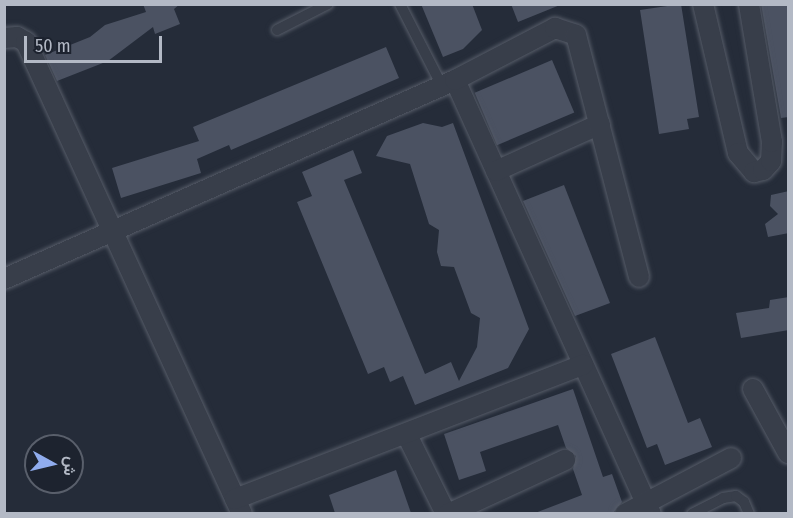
<!DOCTYPE html>
<meta charset="utf-8">
<style>
body{margin:0}
#map{position:relative;width:793px;height:518px;overflow:hidden;background:#252c39;font-family:"Fira Sans Condensed",Vazirmatn,sans-serif}
div>[style]{position:absolute}
[style*='--x']{left:calc(var(--x)*1px);top:calc(var(--y)*1px);width:calc(var(--w)*1px);rotate:calc(var(--a)*1deg)}
.building>*{inset:0;background:#4b5262;transform-origin:0 0}
.roads{filter:drop-shadow(0 0 2px #565c68) drop-shadow(0 0 2px #565c68)}
.lane>*{height:10px;margin:-5px;padding:0 5px;transform-origin:5px;border-radius:5px;background:#383e4a}
.street>*{height:20px;margin:-10px;padding:0 10px;transform-origin:10px;border-radius:10px;background:#383e4a}
span{translate:-50% -50%;white-space:nowrap;text-align:center;line-height:1.15;-webkit-text-stroke:4.5px #1d232f;paint-order:stroke}
.frame{position:absolute;inset:0;border:6px solid #b3b9c5;pointer-events:none}
.north{position:absolute;left:24px;top:434px;width:60px;height:60px;box-sizing:border-box;background:#1d232f;border:2px solid #595f6b;border-radius:50%;rotate:98deg;font-size:16px;font-weight:700;line-height:24px;text-align:center;color:#b3b9c5}
.north::after{content:'';display:block;margin:auto;width:21px;height:27px;background:#90acee;clip-path:polygon(50% 0,100% 100%,50% 72%,0 100%)}
.scale{position:absolute;left:24px;top:36px;width:138px;height:27px;box-sizing:border-box;border:3px solid #b3b9c5;border-top:0;padding-left:8px;font-size:18px;line-height:21px;white-space:nowrap;color:#b3b9c5;-webkit-text-stroke:4px #1d232f;paint-order:stroke}
</style>
<div id="map">
<div class="building">
<div style="clip-path:polygon(143px 4px,180px 4px,174px 9px,180px 24px,155px 34px,153px 27px,108px 61px,57px 81px,45px 55px,90px 37px,105px 25px,146px 12px)"></div>
<div style="clip-path:polygon(421px 4px,472px 4px,482px 30px,463px 49px,443px 57px)"></div>
<div style="clip-path:polygon(511px 4px,560px 4px,560px 5px,518px 22px)"></div>
<div style="clip-path:polygon(681px 4px,699px 117px,687px 119px,689px 129px,659px 134px,640px 10px)"></div>
<div style="clip-path:polygon(761px 4px,789px 4px,789px 117px,781px 118px)"></div>
<div style="clip-path:polygon(386px 47px,399px 78px,231px 150px,229px 145px,197px 159px,201px 173px,121px 198px,112px 168px,199px 141px,193px 127px)"></div>
<div style="left:552px;top:60px;width:57px;height:84px;rotate:67deg"></div>
<div style="clip-path:polygon(423px 123px,442px 127px,453px 123px,529px 329px,508px 368px,415px 405px,403px 376px,390px 382px,384px 367px,368px 374px,297px 202px,312px 196px,302px 172px,353px 150px,362px 173px,344px 180px,425px 374px,451px 362px,459px 381px,477px 347px,480px 318px,471px 313px,454px 267px,441px 266px,437px 252px,439px 230px,429px 224px,410px 164px,376px 156px,387px 136px)"></div>
<div style="clip-path:polygon(564px 185px,610px 303px,575px 316px,523px 201px)"></div>
<div style="clip-path:polygon(789px 191px,789px 233px,768px 237px,765px 224px,778px 214px,770px 206px,771px 195px)"></div>
<div style="clip-path:polygon(789px 297px,789px 330px,741px 338px,736px 313px,769px 308px,770px 300px)"></div>
<div style="clip-path:polygon(655px 337px,688px 423px,700px 418px,712px 447px,665px 465px,657px 444px,647px 448px,611px 354px)"></div>
<div style="clip-path:polygon(573px 389px,603px 477px,612px 474px,622px 502px,613px 513px,535px 513px,582px 495px,573px 469px,576px 456px,566px 448px,558px 425px,480px 452px,486px 471px,459px 480px,444px 434px)"></div>
<div style="clip-path:polygon(396px 470px,411px 513px,335px 513px,329px 495px)"></div>
</div>
<div class="roads">
<div class="lane">
<div style="--x:400;--y:4;--w:92;--a:62.9"></div>
<div style="--x:277;--y:30;--w:57;--a:-27"></div>
<div style="--x:692;--y:514;--w:35;--a:-27"></div>
<div style="--x:723;--y:498;--w:13;--a:-9"></div>
<div style="--x:736;--y:496;--w:10;--a:37"></div>
<div style="--x:744;--y:502;--w:13;--a:67"></div>
</div>
<div class="street">
<div style="--x:703;--y:4;--w:153;--a:76.8"></div>
<div style="--x:738;--y:153;--w:25;--a:50"></div>
<div style="--x:754;--y:172;--w:9;--a:-13"></div>
<div style="--x:763;--y:170;--w:12;--a:-48"></div>
<div style="--x:771;--y:161;--w:19;--a:-87"></div>
<div style="--x:772;--y:142;--w:140;--a:-99.5"></div>
<div style="--x:4;--y:38;--w:13;--a:-4"></div>
<div style="--x:17;--y:37;--w:10;--a:29"></div>
<div style="--x:26;--y:42;--w:519;--a:65.41"></div>
<div style="--x:455;--y:80;--w:476;--a:65.7"></div>
<div style="--x:496;--y:171;--w:114;--a:-24.3"></div>
<div style="--x:4;--y:279;--w:493;--a:-23.8"></div>
<div style="--x:455;--y:80;--w:113;--a:-27.5"></div>
<div style="--x:555;--y:28;--w:22;--a:18"></div>
<div style="--x:576;--y:35;--w:250;--a:75.4"></div>
<div style="--x:753;--y:389;--w:73;--a:61.3"></div>
<div style="--x:407;--y:435;--w:88;--a:63.7"></div>
<div style="--x:235;--y:499;--w:373;--a:-21.1"></div>
<div style="--x:448;--y:514;--w:129;--a:-24.8"></div>
<div style="--x:625;--y:514;--w:120;--a:-27.8"></div>
</div>
</div>
<div class="frame"></div>
<div class="north">ش</div>
<div class="scale">50 m</div>
</div>
